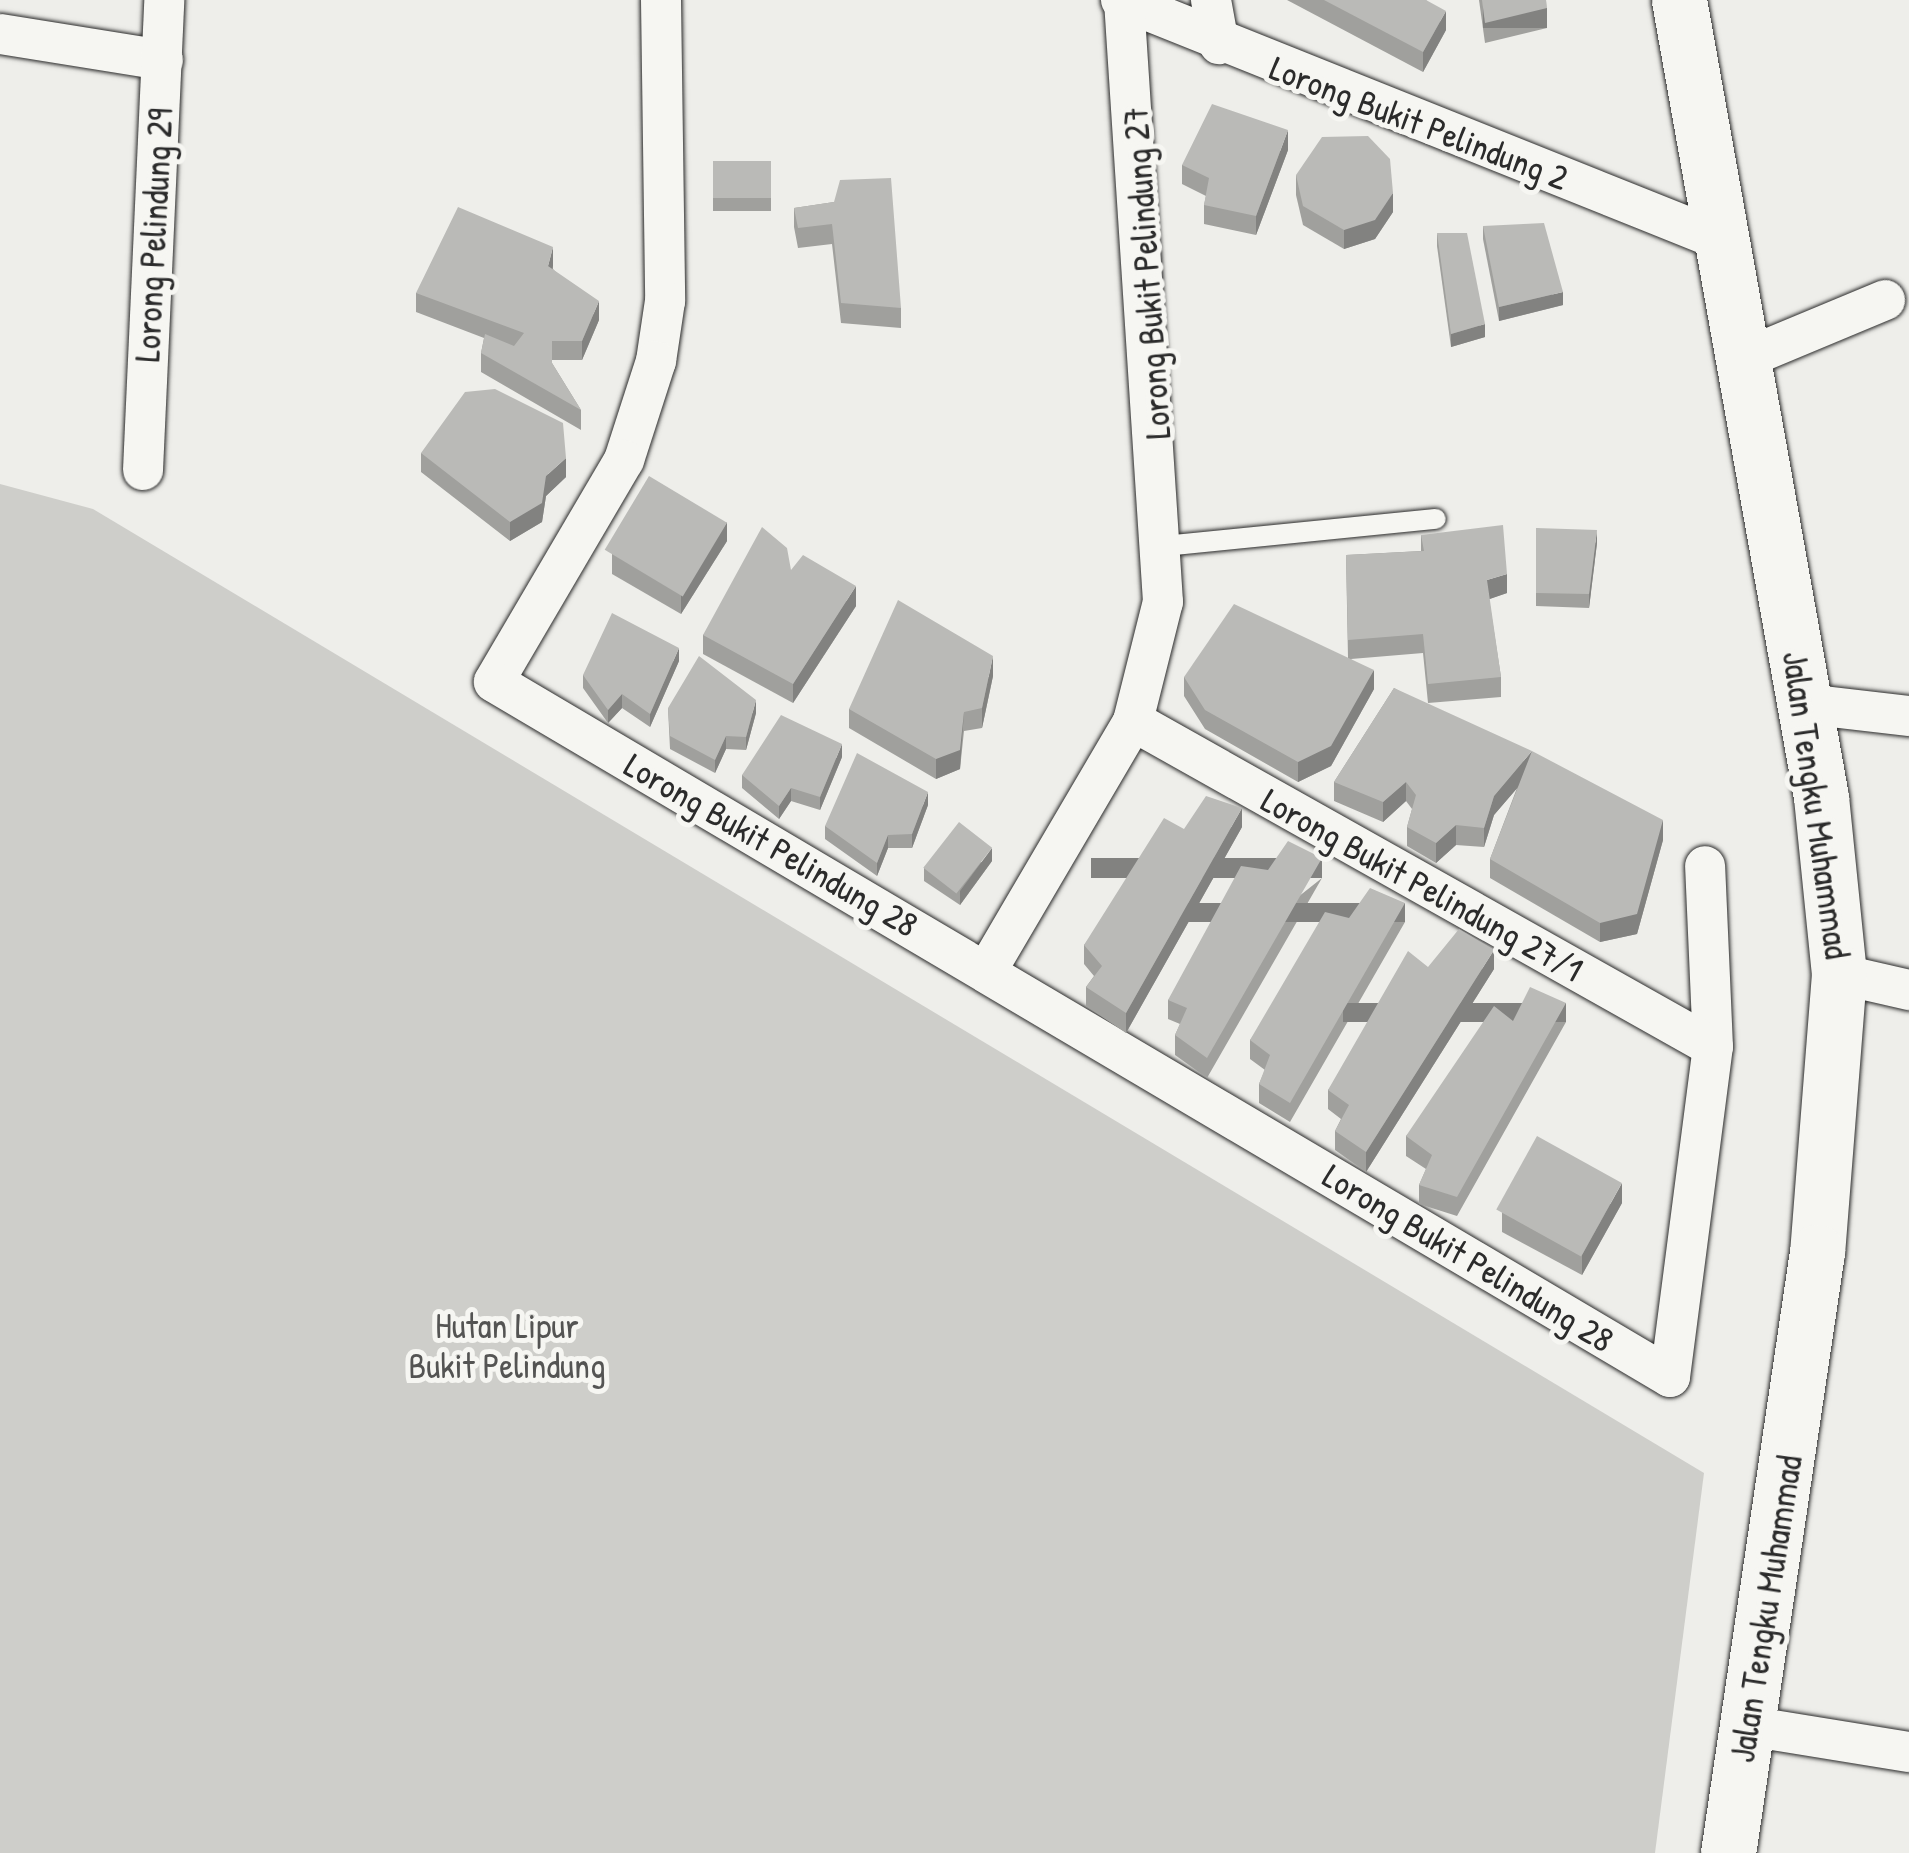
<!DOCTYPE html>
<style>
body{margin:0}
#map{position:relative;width:1909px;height:1853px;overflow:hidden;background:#eeeeea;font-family:"Patrick Hand",sans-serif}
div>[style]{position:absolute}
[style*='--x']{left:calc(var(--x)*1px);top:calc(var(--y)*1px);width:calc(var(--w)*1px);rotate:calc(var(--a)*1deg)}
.green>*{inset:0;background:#cececa}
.roads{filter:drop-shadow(0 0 2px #2b2b2b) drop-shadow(0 0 2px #2b2b2b)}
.lane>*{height:20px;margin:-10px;padding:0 10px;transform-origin:10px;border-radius:10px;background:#f6f6f2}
.street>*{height:40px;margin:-20px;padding:0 20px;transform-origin:20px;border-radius:20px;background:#f6f6f2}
.secondary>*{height:55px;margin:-27.5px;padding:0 27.5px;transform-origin:27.5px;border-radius:27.5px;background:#f6f6f2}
.wall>*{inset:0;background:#a0a09d;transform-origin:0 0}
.shaded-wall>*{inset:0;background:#828280;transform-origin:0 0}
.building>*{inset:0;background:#babab7;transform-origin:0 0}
span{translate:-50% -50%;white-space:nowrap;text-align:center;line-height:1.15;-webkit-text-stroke:10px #f6f6f2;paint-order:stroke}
.street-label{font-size:35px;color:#2b2b2b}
.park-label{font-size:35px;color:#545453}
</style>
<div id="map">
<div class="green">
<div style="clip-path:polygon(0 484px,93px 509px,1704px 1473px,1655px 1853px,0 1853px)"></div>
</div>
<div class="roads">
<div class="lane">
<div style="--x:1164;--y:546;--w:273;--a:-5.7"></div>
</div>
<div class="street">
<div style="--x:661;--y:0;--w:301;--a:89.2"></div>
<div style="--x:665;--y:301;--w:61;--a:98.5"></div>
<div style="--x:656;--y:361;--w:104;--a:107.9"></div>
<div style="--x:624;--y:460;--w:257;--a:120.4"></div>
<div style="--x:494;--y:682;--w:1366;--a:30.58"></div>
<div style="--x:1670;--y:1377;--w:333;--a:-82.6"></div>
<div style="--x:1713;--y:1047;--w:181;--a:-92.5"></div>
<div style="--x:1121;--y:0;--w:645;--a:21.83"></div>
<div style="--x:1211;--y:0;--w:45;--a:79.7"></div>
<div style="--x:0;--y:34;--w:165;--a:9.1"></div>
<div style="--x:1741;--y:360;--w:156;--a:-22.6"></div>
<div style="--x:143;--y:470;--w:470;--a:-87.4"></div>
<div style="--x:1805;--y:704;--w:105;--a:6.6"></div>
<div style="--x:1133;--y:721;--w:665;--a:29.34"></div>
<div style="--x:986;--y:972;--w:291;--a:-59.6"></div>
<div style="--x:1133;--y:721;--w:123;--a:-75.9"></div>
<div style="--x:1163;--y:602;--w:602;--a:-93.71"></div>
<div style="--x:1839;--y:974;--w:72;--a:12.9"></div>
<div style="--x:1748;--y:1726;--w:163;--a:9.2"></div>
</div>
<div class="secondary">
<div style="--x:1679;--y:0;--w:810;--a:79.9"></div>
<div style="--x:1821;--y:797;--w:178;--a:84.2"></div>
<div style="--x:1839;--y:974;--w:279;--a:94.5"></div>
<div style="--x:1817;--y:1252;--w:608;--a:98.42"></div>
</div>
</div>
<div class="wall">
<div style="clip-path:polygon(1287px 0,1426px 0,1446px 30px,1423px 72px)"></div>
<div style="clip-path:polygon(1479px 0,1546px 0,1547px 28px,1485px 43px)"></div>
<div style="clip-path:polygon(1288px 150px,1256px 235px,1204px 224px,1204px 205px,1206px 196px,1182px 184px,1182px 165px)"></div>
<div style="left:771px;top:161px;width:50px;height:58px;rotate:90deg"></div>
<div style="clip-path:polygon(1296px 175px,1393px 212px,1375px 239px,1344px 249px,1303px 225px,1296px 195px)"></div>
<div style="clip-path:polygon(834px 202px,901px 308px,901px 328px,841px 323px,832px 244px,798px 248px,794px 227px,794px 208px)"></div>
<div style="clip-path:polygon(1483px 226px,1563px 305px,1499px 321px,1483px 239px)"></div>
<div style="clip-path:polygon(1437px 233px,1485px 337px,1451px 347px,1437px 246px)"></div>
<div style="clip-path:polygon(553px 266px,553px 269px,599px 320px,582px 360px,552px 360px,552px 363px,581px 410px,581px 430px,481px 372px,481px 353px,484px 338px,416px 312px,416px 293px)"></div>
<div style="clip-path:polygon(421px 453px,566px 477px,546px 496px,542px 522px,510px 541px,421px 472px)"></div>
<div style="clip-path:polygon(1536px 528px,1597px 543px,1589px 608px,1536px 606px)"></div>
<div style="clip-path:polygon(1421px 535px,1507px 593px,1489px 599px,1501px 677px,1501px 697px,1428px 703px,1423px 653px,1351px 659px,1374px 689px,1331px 766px,1298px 782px,1205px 729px,1184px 696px,1184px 677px,1348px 658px,1346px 555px,1421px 551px)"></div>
<div style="clip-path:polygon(727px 541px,681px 614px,612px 574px,612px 554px)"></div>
<div style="clip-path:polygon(791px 570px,856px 606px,793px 703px,703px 654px,703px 635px)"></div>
<div style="clip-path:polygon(679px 661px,650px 727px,622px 708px,608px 723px,583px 688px,583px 675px)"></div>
<div style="clip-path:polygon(993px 676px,982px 728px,964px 731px,960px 769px,936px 779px,849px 728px,849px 709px)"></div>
<div style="clip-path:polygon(1394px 688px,1663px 840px,1637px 934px,1600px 942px,1490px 878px,1490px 859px,1517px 788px,1494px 815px,1484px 847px,1456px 845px,1436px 863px,1407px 846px,1407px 827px,1412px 809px,1406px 801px,1383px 822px,1334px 801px,1334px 782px)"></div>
<div style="clip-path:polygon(668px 708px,756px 713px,746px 750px,726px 749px,715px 773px,670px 749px)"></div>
<div style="clip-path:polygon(842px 757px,820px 810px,791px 801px,779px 819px,742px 788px,742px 775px)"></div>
<div style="clip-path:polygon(928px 805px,912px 848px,888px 848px,877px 876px,825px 839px,825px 826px)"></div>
<div style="clip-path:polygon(1242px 827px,1126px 1033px,1086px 1006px,1086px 987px,1094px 976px,1084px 964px,1084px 945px,1184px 829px)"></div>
<div style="clip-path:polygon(992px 861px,960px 905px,924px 881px,924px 868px)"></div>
<div style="clip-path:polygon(1322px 878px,1207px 1078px,1175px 1055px,1175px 1035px,1180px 1024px,1168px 1019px,1168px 1000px)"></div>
<div style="clip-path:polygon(1349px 918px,1405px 922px,1290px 1122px,1259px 1103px,1259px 1084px,1265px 1070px,1250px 1059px,1250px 1040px)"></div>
<div style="clip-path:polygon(1428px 967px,1494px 969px,1366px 1172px,1335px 1150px,1335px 1131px,1341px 1119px,1328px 1109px,1328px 1090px)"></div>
<div style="clip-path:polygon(1513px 1021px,1566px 1022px,1457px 1216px,1419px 1204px,1419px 1185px,1426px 1169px,1406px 1156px,1406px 1136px)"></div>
<div style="clip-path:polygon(1622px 1203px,1582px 1275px,1502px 1232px,1502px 1212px)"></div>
</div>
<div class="shaded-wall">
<div style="left:1547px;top:8px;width:20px;height:64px;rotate:90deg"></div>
<div style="clip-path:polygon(1446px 11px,1446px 30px,1423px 72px,1423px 52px)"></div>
<div style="clip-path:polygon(1288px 130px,1288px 150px,1256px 235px,1256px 216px)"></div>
<div style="clip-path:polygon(1393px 193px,1393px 212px,1375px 239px,1344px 249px,1344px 230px)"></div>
<div style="clip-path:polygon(553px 247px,553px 266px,548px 286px,548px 266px)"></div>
<div style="clip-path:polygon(1563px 292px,1563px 305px,1499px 321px,1499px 307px)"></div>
<div style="clip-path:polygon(599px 301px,599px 320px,582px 360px,582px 341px)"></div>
<div style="clip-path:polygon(1485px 324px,1485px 337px,1451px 347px,1451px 334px)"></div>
<div style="clip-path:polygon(566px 458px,566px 477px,546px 496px,542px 522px,510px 541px,510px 522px,546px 476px)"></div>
<div style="clip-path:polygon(727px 522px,727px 541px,681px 614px,681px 594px)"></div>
<div style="clip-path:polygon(1597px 530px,1597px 543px,1589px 608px,1589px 594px)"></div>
<div style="clip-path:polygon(1507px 574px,1507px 593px,1487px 600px,1487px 580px)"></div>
<div style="clip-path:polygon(856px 586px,856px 606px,793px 703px,793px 684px)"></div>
<div style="clip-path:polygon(679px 648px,679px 661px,650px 727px,650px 714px)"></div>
<div style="clip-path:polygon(993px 656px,993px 676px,982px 728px,982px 708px)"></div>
<div style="clip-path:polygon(1374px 670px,1374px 689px,1331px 766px,1298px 782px,1298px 762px)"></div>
<div style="clip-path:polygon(622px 694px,622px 708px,608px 723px,608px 710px)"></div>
<div style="clip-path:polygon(756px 700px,756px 713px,746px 750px,746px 737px)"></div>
<div style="clip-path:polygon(964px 712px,960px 769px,936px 779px,936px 759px)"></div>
<div style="clip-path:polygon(726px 736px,726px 749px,715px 773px,715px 760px)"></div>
<div style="clip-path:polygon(842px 744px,842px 757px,820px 810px,820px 797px)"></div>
<div style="clip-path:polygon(1532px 751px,1532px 771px,1494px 815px,1484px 847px,1484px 828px,1494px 796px)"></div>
<div style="clip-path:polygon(1406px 782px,1406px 801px,1383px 822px,1383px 802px)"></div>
<div style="clip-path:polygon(791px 788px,791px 801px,779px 819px,779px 806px)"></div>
<div style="clip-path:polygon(928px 792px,928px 805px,912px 848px,912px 834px)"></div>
<div style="clip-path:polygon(1242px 808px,1242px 827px,1126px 1033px,1126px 1013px)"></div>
<div style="clip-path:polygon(1663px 820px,1663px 840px,1637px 934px,1600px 942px,1600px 923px)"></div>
<div style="clip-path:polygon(1456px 825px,1456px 845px,1436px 863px,1436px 843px)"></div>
<div style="clip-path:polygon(888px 835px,888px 848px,877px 876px,877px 863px)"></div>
<div style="clip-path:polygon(992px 848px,992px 861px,960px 905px,960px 891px)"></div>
<div style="left:1322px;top:858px;width:20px;height:231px;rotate:90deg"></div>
<div style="left:1405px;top:903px;width:19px;height:231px;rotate:90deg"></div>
<div style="clip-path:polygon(1494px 950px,1494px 969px,1366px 1172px,1366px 1152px)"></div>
<div style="left:1566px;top:1003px;width:19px;height:223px;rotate:90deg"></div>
<div style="clip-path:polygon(1622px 1183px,1622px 1203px,1582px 1275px,1582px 1255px)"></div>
</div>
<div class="building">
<div style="clip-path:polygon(1324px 0,1426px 0,1446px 11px,1423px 52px)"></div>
<div style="clip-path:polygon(1482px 0,1546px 0,1547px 8px,1485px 23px)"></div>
<div style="clip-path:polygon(1212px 104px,1288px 130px,1256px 216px,1204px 205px,1209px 178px,1182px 165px)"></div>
<div style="clip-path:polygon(1368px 136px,1390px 159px,1393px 193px,1375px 220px,1344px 230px,1303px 206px,1296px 175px,1322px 137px)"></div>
<div style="left:771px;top:161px;width:37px;height:58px;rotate:90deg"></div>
<div style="clip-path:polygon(891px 178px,901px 308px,841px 303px,832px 224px,798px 228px,794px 208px,834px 202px,840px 180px)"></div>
<div style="clip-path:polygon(458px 207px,553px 247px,548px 266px,599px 301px,582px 341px,552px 341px,552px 363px,581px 410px,481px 353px,485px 334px,514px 346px,524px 333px,416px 293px)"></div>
<div style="clip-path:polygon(1544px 223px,1563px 292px,1499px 307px,1483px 226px)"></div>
<div style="clip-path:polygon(1437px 233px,1467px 233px,1485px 324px,1451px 334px)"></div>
<div style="clip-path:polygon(495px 389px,563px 423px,566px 458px,546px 476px,542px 503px,510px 522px,421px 453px,465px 392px)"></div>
<div style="left:649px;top:476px;width:91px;height:86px;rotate:31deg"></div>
<div style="clip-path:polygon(1503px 525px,1507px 574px,1487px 580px,1501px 677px,1428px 684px,1423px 634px,1348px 640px,1346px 555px,1424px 551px,1421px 535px)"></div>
<div style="clip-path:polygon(762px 527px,787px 548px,791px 570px,803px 555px,856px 586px,793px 684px,703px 635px)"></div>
<div style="clip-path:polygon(1536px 528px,1597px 530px,1589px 594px,1536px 593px)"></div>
<div style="clip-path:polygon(898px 600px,993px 656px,982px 708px,964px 712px,960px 750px,936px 759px,849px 709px)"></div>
<div style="clip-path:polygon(1234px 604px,1374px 670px,1331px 746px,1298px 762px,1205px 710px,1184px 677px)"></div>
<div style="clip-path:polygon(612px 613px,679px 648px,650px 714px,622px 694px,608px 710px,583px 675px)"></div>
<div style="clip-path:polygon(699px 656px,756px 700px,746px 737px,726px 736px,715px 760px,670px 736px,668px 708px)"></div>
<div style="clip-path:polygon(1394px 688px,1532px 751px,1663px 820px,1637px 914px,1600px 923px,1490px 859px,1532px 751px,1494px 796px,1484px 828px,1456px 825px,1436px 843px,1407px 827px,1416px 795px,1406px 782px,1383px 802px,1334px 782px)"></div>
<div style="clip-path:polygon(781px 715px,842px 744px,820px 797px,791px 788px,779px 806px,742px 775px)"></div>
<div style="clip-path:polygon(857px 753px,928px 792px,912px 834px,888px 835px,877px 863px,825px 826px)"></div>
<div style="clip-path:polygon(1206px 796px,1242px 808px,1126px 1013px,1086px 987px,1102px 966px,1084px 945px,1164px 818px,1184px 829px)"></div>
<div style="left:959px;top:822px;width:42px;height:58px;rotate:38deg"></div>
<div style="clip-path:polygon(1288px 841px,1322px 858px,1207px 1058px,1175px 1035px,1187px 1008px,1168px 1000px,1241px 866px,1268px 870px)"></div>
<div style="clip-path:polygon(1370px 888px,1405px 903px,1290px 1103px,1259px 1084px,1270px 1055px,1250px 1040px,1325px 912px,1349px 918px)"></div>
<div style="clip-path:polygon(1459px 929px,1494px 950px,1366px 1152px,1335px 1131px,1349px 1105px,1328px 1090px,1408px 951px,1428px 967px)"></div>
<div style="clip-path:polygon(1530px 987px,1566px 1003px,1457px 1197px,1419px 1185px,1432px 1155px,1406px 1136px,1494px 1006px,1513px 1021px)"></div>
<div style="left:1537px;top:1136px;width:97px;height:84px;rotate:29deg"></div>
</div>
<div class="street-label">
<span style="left:1419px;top:123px;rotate:21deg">Lorong Bukit Pelindung 2</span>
<span style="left:154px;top:235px;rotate:-87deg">Lorong Pelindung 29</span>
<span style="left:1147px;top:273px;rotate:-94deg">Lorong Bukit Pelindung 27</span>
<span style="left:1816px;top:805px;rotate:82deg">Jalan Tengku Muhammad</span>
<span style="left:771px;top:845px;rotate:30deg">Lorong Bukit Pelindung 28</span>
<span style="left:1422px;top:885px;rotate:29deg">Lorong Bukit Pelindung 27/1</span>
<span style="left:1468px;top:1258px;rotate:31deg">Lorong Bukit Pelindung 28</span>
<span style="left:1766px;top:1609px;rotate:-81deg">Jalan Tengku Muhammad</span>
</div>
<div class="park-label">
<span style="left:507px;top:1346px">Hutan Lipur<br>Bukit Pelindung</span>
</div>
</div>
